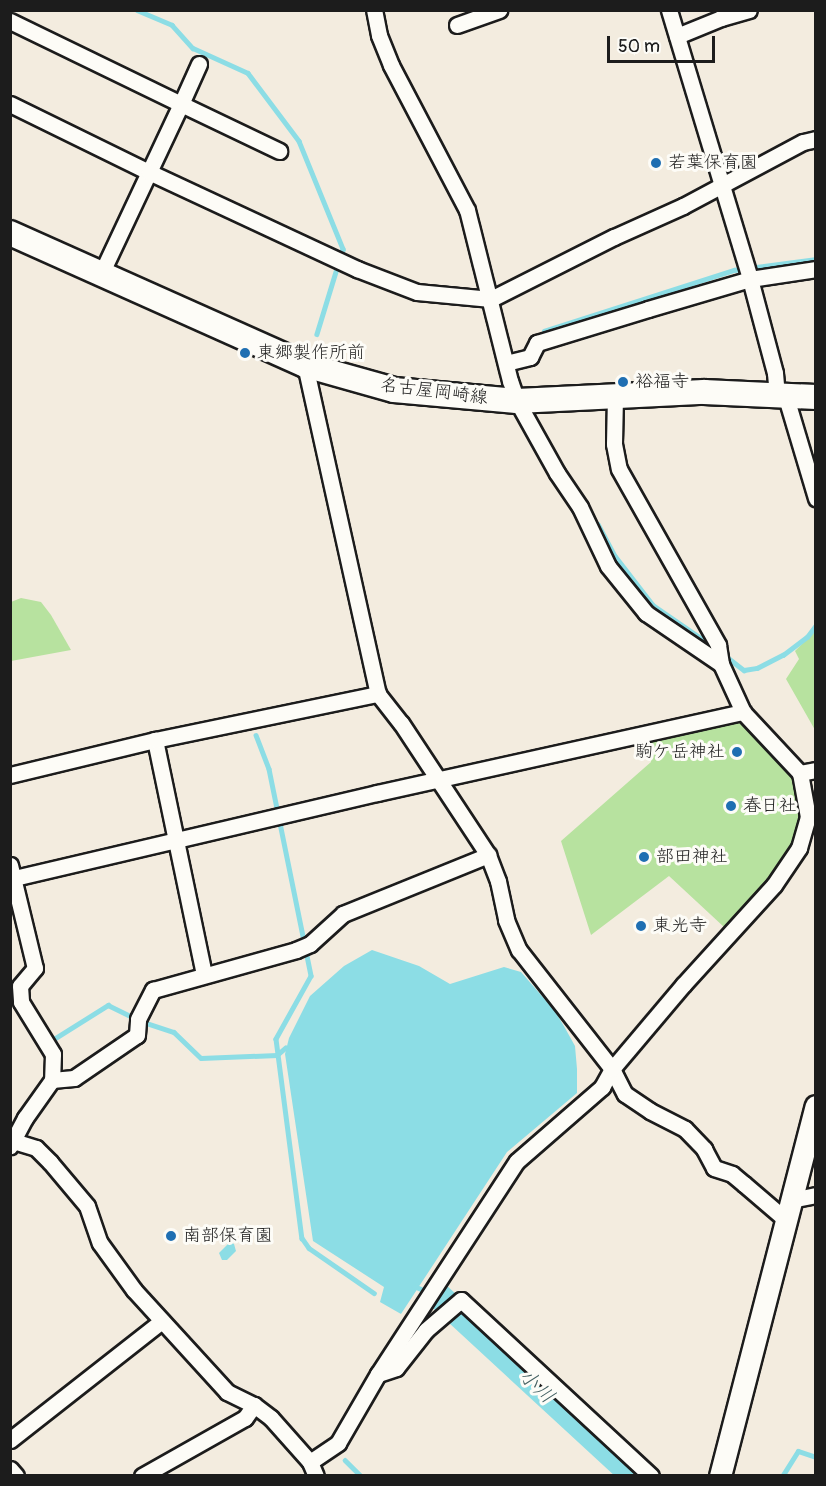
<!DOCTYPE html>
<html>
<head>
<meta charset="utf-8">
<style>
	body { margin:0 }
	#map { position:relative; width:826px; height:1486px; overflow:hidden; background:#f3ecdf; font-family:Pangolin,"Klee One",sans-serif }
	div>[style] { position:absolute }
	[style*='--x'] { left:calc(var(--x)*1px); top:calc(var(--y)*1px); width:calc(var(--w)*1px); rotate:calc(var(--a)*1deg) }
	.green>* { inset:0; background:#b7e29f }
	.water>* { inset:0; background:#8cdde5 }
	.stream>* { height:4.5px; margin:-2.25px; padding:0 2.25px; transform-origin:2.25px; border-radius:2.25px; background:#8cdde5 }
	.river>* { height:26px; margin:-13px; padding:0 13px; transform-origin:13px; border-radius:13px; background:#8cdde5 }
	.roads { filter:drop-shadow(2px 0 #1c1c1c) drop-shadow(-2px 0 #1c1c1c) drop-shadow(0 2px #1c1c1c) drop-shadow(0 -2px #1c1c1c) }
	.street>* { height:15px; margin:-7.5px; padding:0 7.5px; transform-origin:7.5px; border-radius:7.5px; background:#fdfcf7 }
	.secondary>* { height:21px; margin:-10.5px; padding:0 10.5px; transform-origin:10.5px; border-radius:10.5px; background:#fdfcf7 }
	.primary>* { height:24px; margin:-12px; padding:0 12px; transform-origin:12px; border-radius:12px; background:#fdfcf7 }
	.dots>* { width:16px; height:16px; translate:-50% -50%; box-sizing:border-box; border:3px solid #fdfcf7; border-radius:50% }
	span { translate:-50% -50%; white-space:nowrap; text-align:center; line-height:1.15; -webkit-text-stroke:6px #fdfcf7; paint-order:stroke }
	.poi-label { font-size:18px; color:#1c1c1c }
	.left { translate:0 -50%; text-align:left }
	.right { translate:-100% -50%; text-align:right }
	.street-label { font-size:18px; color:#1c1c1c }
	.water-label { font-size:20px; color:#436062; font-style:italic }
	.frame { position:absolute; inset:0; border:12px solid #1c1c1c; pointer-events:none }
	.scale { position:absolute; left:607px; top:36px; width:108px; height:27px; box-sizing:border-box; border:3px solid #1c1c1c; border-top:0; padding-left:8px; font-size:18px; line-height:21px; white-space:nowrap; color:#1c1c1c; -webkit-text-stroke:4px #fdfcf7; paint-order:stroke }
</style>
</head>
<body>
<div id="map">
	<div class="green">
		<div style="clip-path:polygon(21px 598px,41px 602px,51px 615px,71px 650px,11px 661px,11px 602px)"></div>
		<div style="clip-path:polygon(815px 631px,815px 730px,786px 679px,799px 659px,795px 651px)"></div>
		<div style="clip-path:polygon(741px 719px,791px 773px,799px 789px,802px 814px,791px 849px,762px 887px,724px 927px,669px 876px,591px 935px,561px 841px,651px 762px,648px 737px)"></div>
	</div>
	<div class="water">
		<div style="clip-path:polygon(372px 950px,419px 966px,450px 984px,504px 967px,521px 972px,555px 1011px,565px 1028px,575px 1046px,577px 1069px,577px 1093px,507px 1152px,401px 1314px,380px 1302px,384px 1287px,313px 1241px,285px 1054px,289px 1038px,310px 996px,344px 966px)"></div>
		<div style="clip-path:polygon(230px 1242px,234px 1244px,236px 1251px,227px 1260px,222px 1260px,219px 1253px)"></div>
	</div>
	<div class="stream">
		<div style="--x:137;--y:10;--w:38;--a:23"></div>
		<div style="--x:172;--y:25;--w:31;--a:48"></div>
		<div style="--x:193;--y:48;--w:60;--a:24.4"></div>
		<div style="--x:248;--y:73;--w:85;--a:53.1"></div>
		<div style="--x:299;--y:141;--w:117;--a:67.8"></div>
		<div style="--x:343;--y:249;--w:89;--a:107"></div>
		<div style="--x:544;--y:331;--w:200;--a:-17.8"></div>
		<div style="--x:734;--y:270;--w:83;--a:-7.6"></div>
		<div style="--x:598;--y:524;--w:36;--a:62"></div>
		<div style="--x:615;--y:556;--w:62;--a:52.2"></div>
		<div style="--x:653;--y:605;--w:70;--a:34.6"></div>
		<div style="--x:722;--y:653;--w:28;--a:38"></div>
		<div style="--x:744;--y:670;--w:13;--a:-9"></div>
		<div style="--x:757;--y:668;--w:29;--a:-27"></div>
		<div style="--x:783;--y:655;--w:30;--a:-37"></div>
		<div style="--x:807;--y:637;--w:15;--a:-53"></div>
		<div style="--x:256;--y:735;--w:36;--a:69"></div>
		<div style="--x:269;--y:769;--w:211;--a:78.5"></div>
		<div style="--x:311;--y:976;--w:72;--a:119.1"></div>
		<div style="--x:276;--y:1039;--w:201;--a:82.6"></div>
		<div style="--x:302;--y:1238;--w:12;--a:55"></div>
		<div style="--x:309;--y:1248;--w:79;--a:34.7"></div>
		<div style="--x:146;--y:1023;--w:29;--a:18"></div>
		<div style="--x:174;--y:1032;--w:37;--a:44"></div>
		<div style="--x:201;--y:1058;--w:76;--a:-2.3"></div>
		<div style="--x:277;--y:1055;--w:11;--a:-41"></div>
		<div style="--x:54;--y:1039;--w:64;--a:-32.2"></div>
		<div style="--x:108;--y:1005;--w:25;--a:26"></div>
		<div style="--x:414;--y:1286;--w:28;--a:23"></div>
		<div style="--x:345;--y:1460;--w:23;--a:45"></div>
		<div style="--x:783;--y:1475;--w:28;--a:-58"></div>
		<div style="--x:798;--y:1451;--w:19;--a:18"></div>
	</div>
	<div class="river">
		<div style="--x:440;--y:1297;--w:264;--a:42.7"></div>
	</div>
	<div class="roads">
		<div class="street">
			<div style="--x:669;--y:10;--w:281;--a:73.2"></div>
			<div style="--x:750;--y:279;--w:97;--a:75.1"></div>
			<div style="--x:775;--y:373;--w:21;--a:85"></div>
			<div style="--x:10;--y:21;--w:190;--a:25.9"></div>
			<div style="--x:181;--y:104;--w:188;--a:115.2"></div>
			<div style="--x:457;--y:25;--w:45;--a:-19.7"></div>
			<div style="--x:677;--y:36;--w:48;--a:-22.2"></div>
			<div style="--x:721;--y:18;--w:29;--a:-16"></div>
			<div style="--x:199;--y:64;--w:44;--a:114.2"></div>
			<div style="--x:181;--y:104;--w:109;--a:25.6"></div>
			<div style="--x:10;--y:104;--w:155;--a:26.1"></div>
			<div style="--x:149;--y:172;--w:230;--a:25"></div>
			<div style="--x:357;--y:269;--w:64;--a:21"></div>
			<div style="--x:417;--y:292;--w:74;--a:5.4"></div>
			<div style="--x:491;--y:299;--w:138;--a:-26.8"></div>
			<div style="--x:614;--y:237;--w:76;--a:-24.2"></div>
			<div style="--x:683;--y:206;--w:136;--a:-28.1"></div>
			<div style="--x:803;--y:142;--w:13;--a:-13"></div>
			<div style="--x:506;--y:363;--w:25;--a:-14"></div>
			<div style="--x:530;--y:357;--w:16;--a:-63"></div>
			<div style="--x:537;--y:343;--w:116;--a:-17"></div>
			<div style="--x:648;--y:309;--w:106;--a:-16.4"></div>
			<div style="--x:750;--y:279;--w:67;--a:-8.6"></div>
			<div style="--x:305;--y:365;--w:337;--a:77.5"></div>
			<div style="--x:378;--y:694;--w:37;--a:52"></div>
			<div style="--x:401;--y:723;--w:158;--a:56.6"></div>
			<div style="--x:488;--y:855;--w:28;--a:69"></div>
			<div style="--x:498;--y:881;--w:40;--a:78"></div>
			<div style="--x:506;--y:920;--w:33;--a:67"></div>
			<div style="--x:519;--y:950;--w:151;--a:52"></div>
			<div style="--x:612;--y:1069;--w:28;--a:63"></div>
			<div style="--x:625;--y:1094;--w:30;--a:34"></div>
			<div style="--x:650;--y:1111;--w:39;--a:27"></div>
			<div style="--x:685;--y:1129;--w:28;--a:46"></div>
			<div style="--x:704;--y:1149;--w:21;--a:62"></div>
			<div style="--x:714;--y:1168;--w:19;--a:18"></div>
			<div style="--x:732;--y:1174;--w:16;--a:40"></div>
			<div style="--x:744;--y:1184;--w:55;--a:40.6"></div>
			<div style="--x:785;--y:394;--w:109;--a:73.4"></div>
			<div style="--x:615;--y:396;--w:48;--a:91.2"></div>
			<div style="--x:614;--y:444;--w:25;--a:79"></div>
			<div style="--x:619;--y:469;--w:202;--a:60.6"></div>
			<div style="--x:718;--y:645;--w:19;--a:81"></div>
			<div style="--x:155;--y:740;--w:239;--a:78.2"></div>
			<div style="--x:800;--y:773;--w:16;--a:-11"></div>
			<div style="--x:10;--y:775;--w:149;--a:-13.6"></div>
			<div style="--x:155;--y:740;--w:228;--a:-11.7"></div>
			<div style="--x:10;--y:865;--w:106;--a:76.4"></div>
			<div style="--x:35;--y:968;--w:23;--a:130"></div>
			<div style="--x:20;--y:986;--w:16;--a:86"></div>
			<div style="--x:21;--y:1002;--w:61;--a:58.4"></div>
			<div style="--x:53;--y:1054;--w:26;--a:92"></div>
			<div style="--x:52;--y:1080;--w:47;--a:125.4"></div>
			<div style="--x:25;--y:1118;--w:32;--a:118"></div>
			<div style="--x:10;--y:879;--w:377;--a:-13.2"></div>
			<div style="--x:377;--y:793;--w:375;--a:-12.5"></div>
			<div style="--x:52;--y:1080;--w:22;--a:-5"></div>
			<div style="--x:74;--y:1078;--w:76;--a:-34.3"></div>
			<div style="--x:137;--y:1035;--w:16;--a:-86"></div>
			<div style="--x:138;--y:1019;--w:33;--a:-63"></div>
			<div style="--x:153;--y:990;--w:148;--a:-15.6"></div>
			<div style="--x:296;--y:950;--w:15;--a:-23"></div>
			<div style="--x:310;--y:944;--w:45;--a:-42.3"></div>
			<div style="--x:343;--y:914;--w:157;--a:-22.1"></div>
			<div style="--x:10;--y:1140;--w:27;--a:17"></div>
			<div style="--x:36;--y:1148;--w:20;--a:45"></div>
			<div style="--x:50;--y:1162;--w:57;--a:49.9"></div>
			<div style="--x:87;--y:1206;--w:39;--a:71"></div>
			<div style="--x:100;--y:1243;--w:58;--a:54.1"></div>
			<div style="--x:134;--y:1290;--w:138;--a:47.6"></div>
			<div style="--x:227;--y:1392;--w:30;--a:26"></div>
			<div style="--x:254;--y:1405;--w:21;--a:37"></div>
			<div style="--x:271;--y:1418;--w:59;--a:48.4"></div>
			<div style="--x:310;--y:1462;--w:15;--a:67"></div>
			<div style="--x:791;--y:1200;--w:25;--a:-11"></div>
			<div style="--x:378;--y:1374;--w:19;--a:-18"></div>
			<div style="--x:396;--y:1368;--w:48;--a:-51.7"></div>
			<div style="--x:426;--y:1330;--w:46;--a:-40.6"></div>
			<div style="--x:461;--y:1300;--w:259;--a:42.8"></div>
			<div style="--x:10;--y:1440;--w:193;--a:-38.1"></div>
			<div style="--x:310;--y:1462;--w:34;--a:-34"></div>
			<div style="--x:338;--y:1443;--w:80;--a:-59.9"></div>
			<div style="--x:378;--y:1374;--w:254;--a:-56.9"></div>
			<div style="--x:517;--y:1161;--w:113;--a:-41"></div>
			<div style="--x:602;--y:1087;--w:21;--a:-61"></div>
			<div style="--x:612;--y:1069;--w:110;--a:-49.8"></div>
			<div style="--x:683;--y:985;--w:135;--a:-47.7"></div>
			<div style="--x:774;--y:885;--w:45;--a:-56"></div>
			<div style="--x:799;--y:848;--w:32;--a:-74"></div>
			<div style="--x:808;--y:817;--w:45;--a:-100.3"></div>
			<div style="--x:800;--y:773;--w:83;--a:-133.1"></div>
			<div style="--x:743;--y:712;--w:53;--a:-114.6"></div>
			<div style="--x:721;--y:664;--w:91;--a:-145.8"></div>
			<div style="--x:646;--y:613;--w:60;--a:-129"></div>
			<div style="--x:608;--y:566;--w:65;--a:-115.4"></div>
			<div style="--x:580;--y:507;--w:41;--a:-124.1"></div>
			<div style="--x:557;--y:473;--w:82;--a:-119.1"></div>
			<div style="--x:517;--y:401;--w:21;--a:-109"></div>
			<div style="--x:510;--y:381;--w:176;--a:-104.1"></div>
			<div style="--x:467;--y:210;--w:164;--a:-117.7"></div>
			<div style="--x:391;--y:65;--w:32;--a:-112"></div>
			<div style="--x:379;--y:35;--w:25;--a:-101"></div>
			<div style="--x:10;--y:1469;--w:9;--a:49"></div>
			<div style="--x:142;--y:1476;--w:118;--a:-29.4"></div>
			<div style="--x:245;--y:1418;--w:16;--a:-55"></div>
		</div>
		<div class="secondary">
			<div style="--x:720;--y:1476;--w:382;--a:-75.5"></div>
		</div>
		<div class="primary">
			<div style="--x:10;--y:233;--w:323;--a:24.1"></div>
			<div style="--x:305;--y:365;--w:92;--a:15.7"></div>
			<div style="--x:394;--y:390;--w:123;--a:5.1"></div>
			<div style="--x:517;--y:401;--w:187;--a:-2.8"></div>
			<div style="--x:704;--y:392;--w:112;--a:2.6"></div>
		</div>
	</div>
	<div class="dots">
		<div style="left:656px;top:163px;background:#1f6fb2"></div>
		<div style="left:245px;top:353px;background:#1f6fb2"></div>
		<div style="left:623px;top:382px;background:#1f6fb2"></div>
		<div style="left:737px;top:752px;background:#1f6fb2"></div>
		<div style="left:731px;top:806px;background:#1f6fb2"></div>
		<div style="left:644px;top:857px;background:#1f6fb2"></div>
		<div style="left:641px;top:926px;background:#1f6fb2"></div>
		<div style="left:171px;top:1236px;background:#1f6fb2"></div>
	</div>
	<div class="poi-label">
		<span class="left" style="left:668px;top:163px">若葉保育園</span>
		<span class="left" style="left:257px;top:353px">東郷製作所前</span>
		<span class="left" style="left:635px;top:382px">裕福寺</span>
		<span class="right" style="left:725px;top:752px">駒ケ岳神社</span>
		<span class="left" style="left:743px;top:806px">春日社</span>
		<span class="left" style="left:656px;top:857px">部田神社</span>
		<span class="left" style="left:653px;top:926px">東光寺</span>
		<span class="left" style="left:183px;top:1236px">南部保育園</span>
	</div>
	<div class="street-label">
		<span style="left:434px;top:392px;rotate:7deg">名古屋岡崎線</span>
	</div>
	<div class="water-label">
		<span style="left:537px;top:1386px;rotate:43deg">小川</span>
	</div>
	<div class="frame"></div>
	<div class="scale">50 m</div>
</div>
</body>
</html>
